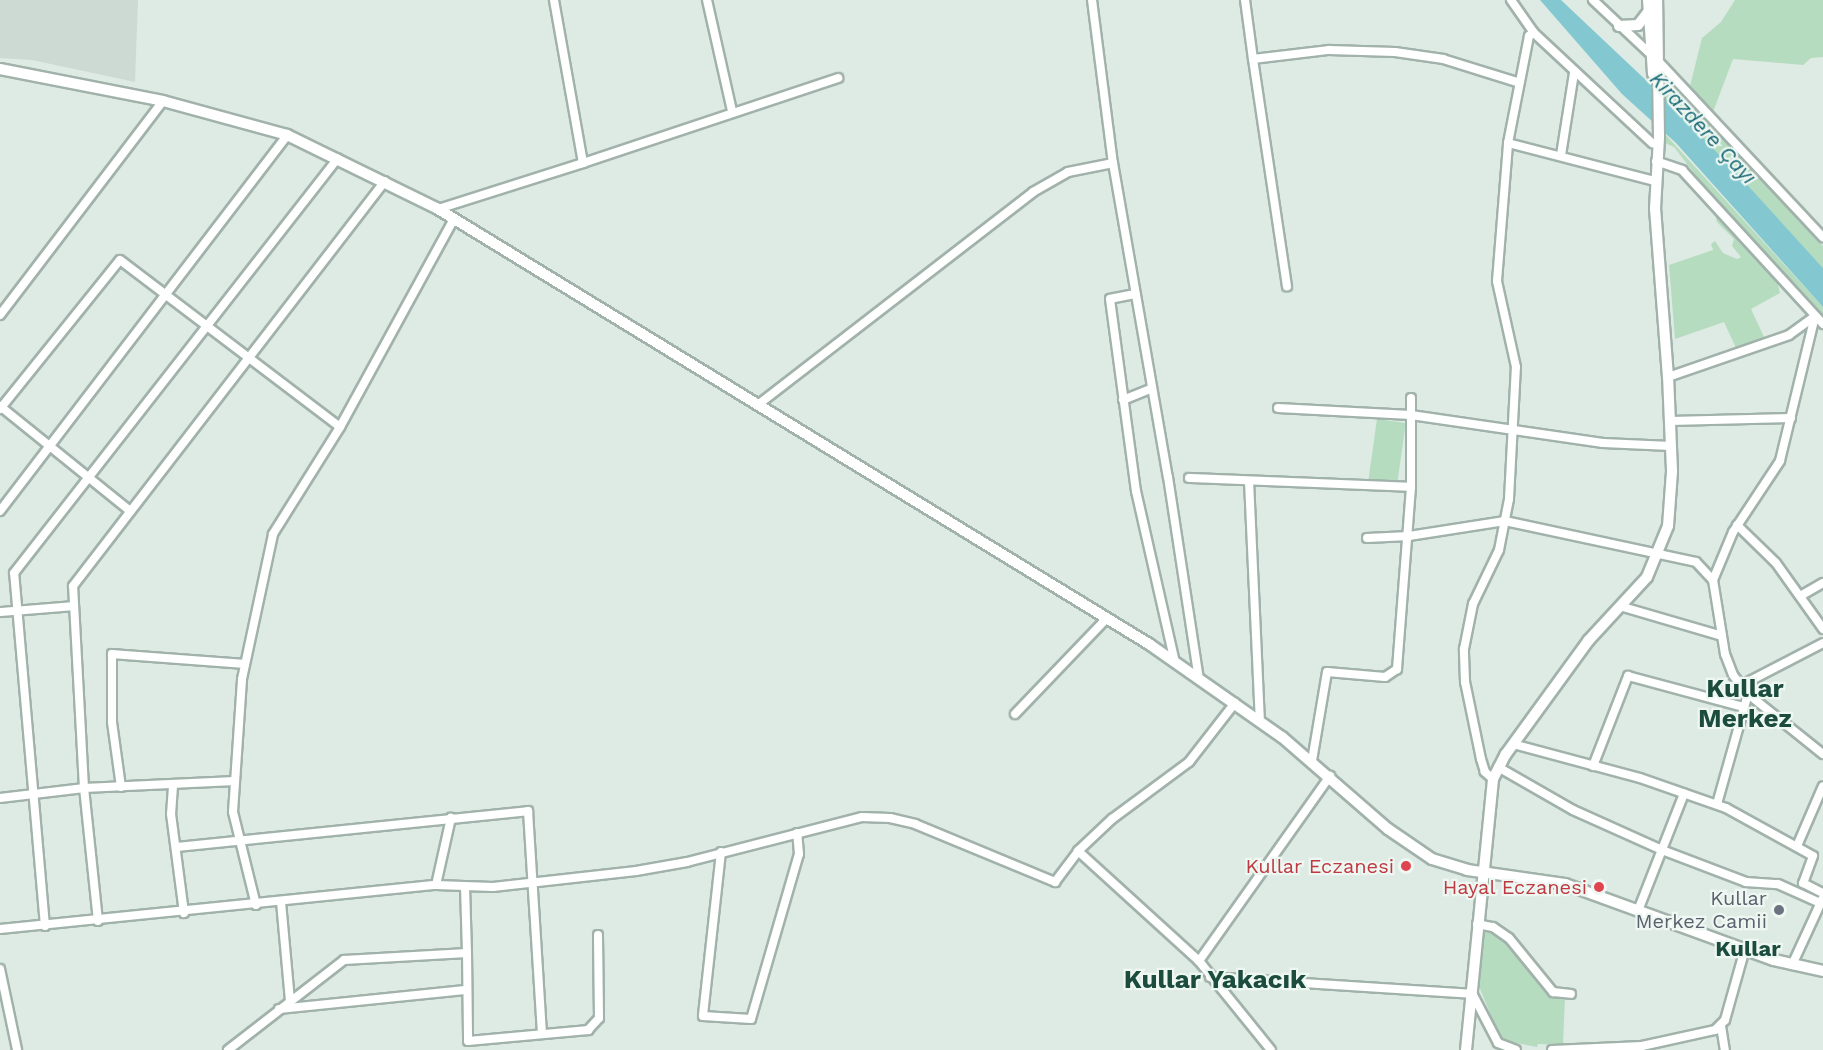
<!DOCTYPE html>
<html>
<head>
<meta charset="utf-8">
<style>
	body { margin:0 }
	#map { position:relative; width:1823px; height:1050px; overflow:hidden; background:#deeae4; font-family:"Work Sans",sans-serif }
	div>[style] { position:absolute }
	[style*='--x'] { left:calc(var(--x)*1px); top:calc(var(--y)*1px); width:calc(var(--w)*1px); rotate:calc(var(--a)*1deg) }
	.built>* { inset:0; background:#ccdad3 }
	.green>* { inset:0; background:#b6dcbf; transform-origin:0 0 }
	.water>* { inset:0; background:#83c8d1 }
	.roads { filter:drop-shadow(2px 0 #a1b2ab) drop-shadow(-2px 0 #a1b2ab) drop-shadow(0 2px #a1b2ab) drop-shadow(0 -2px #a1b2ab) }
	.street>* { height:8px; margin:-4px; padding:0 4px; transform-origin:4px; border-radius:4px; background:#fff }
	.secondary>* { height:10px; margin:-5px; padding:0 5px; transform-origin:5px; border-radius:5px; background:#fff }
	.dots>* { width:16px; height:16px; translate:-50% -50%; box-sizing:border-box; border:3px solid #eef7f2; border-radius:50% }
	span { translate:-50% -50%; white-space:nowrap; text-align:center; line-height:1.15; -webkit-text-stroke:4.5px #eef7f2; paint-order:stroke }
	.health-label { font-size:20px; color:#be3a42 }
	.right { translate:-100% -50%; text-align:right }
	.worship-label { font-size:20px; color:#5b616d }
	.water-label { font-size:21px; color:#186976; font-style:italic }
	.quarter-label { font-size:22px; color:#1b4c3e; font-weight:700 }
	.district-label { font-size:26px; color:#1b4c3e; font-weight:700 }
</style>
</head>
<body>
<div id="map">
	<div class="built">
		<div style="clip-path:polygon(0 0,138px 0,135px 82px,32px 60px,0 58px)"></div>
	</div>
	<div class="green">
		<div style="clip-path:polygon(1735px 0,1823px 0,1823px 57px,1811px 58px,1803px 65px,1733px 59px,1713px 112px,1690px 86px,1702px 38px,1721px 22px)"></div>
		<div style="clip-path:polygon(1666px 79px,1823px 246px,1823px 268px,1665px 98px)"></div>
		<div style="clip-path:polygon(1665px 134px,1823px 307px,1823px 318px,1732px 222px,1674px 147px,1665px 143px)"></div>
		<div style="clip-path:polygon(1715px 214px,1776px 277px,1780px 293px,1751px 309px,1765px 339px,1737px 350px,1724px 322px,1675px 339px,1669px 265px,1713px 250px,1711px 244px,1715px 241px,1723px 253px,1737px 259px,1741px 257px,1732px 246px,1734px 239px,1717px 222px)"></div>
		<div style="left:1377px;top:419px;width:29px;height:64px;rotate:8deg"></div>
		<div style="clip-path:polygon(1490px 928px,1504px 937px,1550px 993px,1565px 997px,1563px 1045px,1538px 1044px,1537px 1047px,1501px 1040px,1476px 979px,1482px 935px)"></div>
	</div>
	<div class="water">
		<div style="clip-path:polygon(1540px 0,1561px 0,1668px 101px,1740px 177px,1823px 268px,1823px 307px,1676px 143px,1622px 94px)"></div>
	</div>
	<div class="roads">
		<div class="street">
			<div style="--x:707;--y:0;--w:114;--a:77.3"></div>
			<div style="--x:1092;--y:0;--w:164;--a:82.7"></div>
			<div style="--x:1113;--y:163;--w:319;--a:80.1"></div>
			<div style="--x:1168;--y:477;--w:204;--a:81.3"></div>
			<div style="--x:1245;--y:0;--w:60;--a:82.3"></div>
			<div style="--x:1253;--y:59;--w:77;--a:-6.8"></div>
			<div style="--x:1329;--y:50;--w:66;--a:1.7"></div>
			<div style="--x:1395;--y:52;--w:49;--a:8.3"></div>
			<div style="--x:1443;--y:59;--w:77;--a:17.3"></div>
			<div style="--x:1511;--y:0;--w:39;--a:55"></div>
			<div style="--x:1593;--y:0;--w:91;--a:43.2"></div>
			<div style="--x:1659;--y:62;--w:240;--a:46.9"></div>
			<div style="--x:1253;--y:59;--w:230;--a:81.5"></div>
			<div style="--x:1508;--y:143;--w:152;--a:14.5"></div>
			<div style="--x:1561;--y:155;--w:83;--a:-81"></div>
			<div style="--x:1656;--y:161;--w:28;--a:19"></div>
			<div style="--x:1682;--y:170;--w:209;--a:47.5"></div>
			<div style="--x:583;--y:163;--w:269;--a:-18.4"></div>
			<div style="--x:438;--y:209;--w:152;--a:-17.6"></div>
			<div style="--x:583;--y:163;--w:166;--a:-100.1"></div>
			<div style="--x:1135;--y:294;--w:25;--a:169"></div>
			<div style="--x:1110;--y:299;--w:194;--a:82.3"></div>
			<div style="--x:1136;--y:491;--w:175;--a:77.2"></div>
			<div style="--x:0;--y:315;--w:269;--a:-52.7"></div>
			<div style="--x:1668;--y:377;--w:128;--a:-19.1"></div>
			<div style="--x:1789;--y:335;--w:32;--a:-36"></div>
			<div style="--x:1815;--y:316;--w:149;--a:103.6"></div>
			<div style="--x:1780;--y:461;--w:85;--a:123.5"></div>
			<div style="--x:1733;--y:532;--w:52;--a:112.6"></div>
			<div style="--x:1123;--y:400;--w:31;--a:-22"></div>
			<div style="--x:759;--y:404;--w:346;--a:-37.7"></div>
			<div style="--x:1033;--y:192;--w:40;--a:-29.7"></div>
			<div style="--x:1068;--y:172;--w:46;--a:-11.3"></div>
			<div style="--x:0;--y:406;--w:167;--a:38.9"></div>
			<div style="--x:1278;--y:408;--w:133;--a:3"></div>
			<div style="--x:1411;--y:415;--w:17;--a:-90"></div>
			<div style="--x:0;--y:409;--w:191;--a:-51.2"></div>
			<div style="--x:120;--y:260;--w:276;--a:37.2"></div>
			<div style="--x:1670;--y:421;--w:121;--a:-1.4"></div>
			<div style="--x:1189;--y:478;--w:222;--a:2.3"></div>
			<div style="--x:1411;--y:487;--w:183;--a:94.4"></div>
			<div style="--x:1397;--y:669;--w:14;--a:146"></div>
			<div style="--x:1385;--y:677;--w:58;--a:-175.1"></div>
			<div style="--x:1327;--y:672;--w:90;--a:99.6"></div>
			<div style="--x:1249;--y:481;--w:239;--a:87.4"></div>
			<div style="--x:1411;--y:487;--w:72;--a:-90"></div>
			<div style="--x:1411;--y:415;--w:194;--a:8.3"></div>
			<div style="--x:1603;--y:443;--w:68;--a:2.5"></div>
			<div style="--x:0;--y:511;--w:473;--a:-52.6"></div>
			<div style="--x:1737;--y:525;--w:54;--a:44.3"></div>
			<div style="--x:1776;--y:563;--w:81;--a:54.5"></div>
			<div style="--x:1367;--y:538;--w:42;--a:-2.7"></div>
			<div style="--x:1409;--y:536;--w:97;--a:-8.9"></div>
			<div style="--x:1505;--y:521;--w:195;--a:12.1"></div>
			<div style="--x:1696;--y:562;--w:25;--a:47"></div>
			<div style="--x:1713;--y:580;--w:75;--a:80.8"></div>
			<div style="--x:1725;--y:654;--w:22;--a:69"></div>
			<div style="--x:1733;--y:675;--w:24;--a:52"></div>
			<div style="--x:1748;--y:694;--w:96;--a:38.7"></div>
			<div style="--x:1802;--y:595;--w:24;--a:-30"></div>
			<div style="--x:1623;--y:607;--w:103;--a:16.3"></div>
			<div style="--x:0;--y:612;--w:74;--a:-4.6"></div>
			<div style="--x:1740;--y:686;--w:93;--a:-27.4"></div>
			<div style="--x:1015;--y:714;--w:130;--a:-46.2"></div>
			<div style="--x:1513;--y:744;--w:131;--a:15"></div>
			<div style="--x:1640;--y:778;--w:91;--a:19.2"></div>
			<div style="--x:1726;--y:808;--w:99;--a:28.9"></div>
			<div style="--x:1813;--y:856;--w:29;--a:110"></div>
			<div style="--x:1803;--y:883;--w:22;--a:27"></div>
			<div style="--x:1593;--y:766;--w:97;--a:-68.7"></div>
			<div style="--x:1628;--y:676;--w:120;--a:15"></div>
			<div style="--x:1498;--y:767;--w:86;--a:29.8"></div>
			<div style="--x:1573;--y:810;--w:98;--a:24.2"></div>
			<div style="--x:1662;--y:850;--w:90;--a:20.9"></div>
			<div style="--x:1746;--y:882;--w:32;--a:4"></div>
			<div style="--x:1778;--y:884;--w:46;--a:24.3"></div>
			<div style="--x:1493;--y:779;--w:11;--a:-139"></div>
			<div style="--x:1485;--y:772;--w:14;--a:-107"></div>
			<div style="--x:1481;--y:759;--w:79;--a:-101.7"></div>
			<div style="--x:1465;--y:682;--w:33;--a:-92"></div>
			<div style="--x:1464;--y:649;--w:46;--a:-78.7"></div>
			<div style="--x:1473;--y:604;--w:60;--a:-64.3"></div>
			<div style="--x:1499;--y:550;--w:52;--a:-78.9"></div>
			<div style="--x:1509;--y:499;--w:132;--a:-87"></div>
			<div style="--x:1516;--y:367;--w:88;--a:-102.5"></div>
			<div style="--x:1497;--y:281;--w:138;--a:-85.4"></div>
			<div style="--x:1508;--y:143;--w:109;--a:-78.9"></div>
			<div style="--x:1529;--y:36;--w:6;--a:-45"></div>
			<div style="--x:1533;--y:32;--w:163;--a:43"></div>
			<div style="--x:173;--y:786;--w:28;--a:94"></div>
			<div style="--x:171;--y:814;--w:100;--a:82.5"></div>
			<div style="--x:121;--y:787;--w:66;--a:-97.9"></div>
			<div style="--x:112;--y:722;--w:68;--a:-90"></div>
			<div style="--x:112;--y:654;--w:133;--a:4.3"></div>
			<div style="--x:0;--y:798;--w:85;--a:-6.8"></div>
			<div style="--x:84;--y:788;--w:151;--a:-2.7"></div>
			<div style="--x:1717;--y:804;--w:114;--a:-74.3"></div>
			<div style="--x:1797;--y:846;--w:65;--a:-66.6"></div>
			<div style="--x:176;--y:847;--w:354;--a:-5.8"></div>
			<div style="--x:528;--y:811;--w:223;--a:86.4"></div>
			<div style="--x:1078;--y:851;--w:164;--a:42.3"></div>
			<div style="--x:1199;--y:961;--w:114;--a:51"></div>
			<div style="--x:721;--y:852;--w:165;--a:96.3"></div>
			<div style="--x:703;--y:1016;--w:48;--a:3.6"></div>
			<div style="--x:751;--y:1019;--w:172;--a:-73.8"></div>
			<div style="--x:799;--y:854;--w:21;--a:-95"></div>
			<div style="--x:436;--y:885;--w:69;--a:-77.4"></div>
			<div style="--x:281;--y:902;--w:99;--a:84.8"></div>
			<div style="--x:256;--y:905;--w:96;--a:-103.9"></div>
			<div style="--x:233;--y:812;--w:133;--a:-86.1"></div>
			<div style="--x:242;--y:679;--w:148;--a:-77.9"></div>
			<div style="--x:273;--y:534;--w:126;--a:-57.9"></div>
			<div style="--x:340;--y:427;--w:237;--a:-61.3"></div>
			<div style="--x:1639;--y:908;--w:123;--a:-68.5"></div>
			<div style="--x:98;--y:921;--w:134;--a:-96"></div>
			<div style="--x:84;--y:788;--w:202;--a:-93.1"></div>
			<div style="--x:73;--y:586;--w:511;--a:-52.39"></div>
			<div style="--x:1477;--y:924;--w:16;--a:11"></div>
			<div style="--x:1493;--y:927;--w:19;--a:35"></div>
			<div style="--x:1509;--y:938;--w:70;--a:50.8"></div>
			<div style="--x:1553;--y:992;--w:18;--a:6"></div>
			<div style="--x:45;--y:926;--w:354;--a:-95"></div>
			<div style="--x:14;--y:573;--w:526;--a:-52.02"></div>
			<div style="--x:0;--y:929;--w:438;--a:-5.8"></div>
			<div style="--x:436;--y:885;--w:57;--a:2"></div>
			<div style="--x:493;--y:887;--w:144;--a:-6.4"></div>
			<div style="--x:636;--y:871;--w:52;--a:-10"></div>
			<div style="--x:687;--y:862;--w:181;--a:-14.4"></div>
			<div style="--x:862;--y:817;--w:28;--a:2"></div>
			<div style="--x:890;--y:818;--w:26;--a:13"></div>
			<div style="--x:915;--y:824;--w:152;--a:22.5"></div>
			<div style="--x:1055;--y:882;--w:39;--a:-53"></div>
			<div style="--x:1078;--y:851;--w:47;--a:-43.3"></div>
			<div style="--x:1112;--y:819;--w:96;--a:-36.5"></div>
			<div style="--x:1189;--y:762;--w:75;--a:-52.1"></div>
			<div style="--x:467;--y:953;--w:88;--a:89.3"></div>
			<div style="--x:468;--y:1041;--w:121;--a:-5.2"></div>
			<div style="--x:588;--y:1030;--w:16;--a:-47"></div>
			<div style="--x:599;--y:1018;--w:83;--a:-90.7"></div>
			<div style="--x:1199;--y:961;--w:227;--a:-54.7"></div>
			<div style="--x:1792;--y:965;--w:74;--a:-65.2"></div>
			<div style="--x:0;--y:969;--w:83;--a:78.1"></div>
			<div style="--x:1210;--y:977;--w:261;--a:3.7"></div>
			<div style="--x:1472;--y:993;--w:56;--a:62.5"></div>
			<div style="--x:1498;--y:1043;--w:19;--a:21"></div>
			<div style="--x:279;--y:1009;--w:187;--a:-5.8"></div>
			<div style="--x:1721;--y:1026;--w:24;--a:81"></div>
			<div style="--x:228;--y:1050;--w:147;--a:-37.8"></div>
			<div style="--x:344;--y:960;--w:123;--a:-3.3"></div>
			<div style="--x:467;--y:953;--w:66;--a:-91.7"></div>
			<div style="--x:1552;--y:1050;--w:90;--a:-2.5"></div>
			<div style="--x:1642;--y:1046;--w:75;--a:-12.4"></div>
			<div style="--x:1715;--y:1030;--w:14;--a:-45"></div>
			<div style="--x:1725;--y:1020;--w:74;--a:-74.3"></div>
		</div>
		<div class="secondary">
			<div style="--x:1648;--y:0;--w:74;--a:86.1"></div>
			<div style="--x:1619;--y:26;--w:19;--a:-3"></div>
			<div style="--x:1638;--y:25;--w:16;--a:-52"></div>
			<div style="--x:0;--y:69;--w:166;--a:11.1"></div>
			<div style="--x:163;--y:101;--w:129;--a:15.3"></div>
			<div style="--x:287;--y:135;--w:168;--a:26.1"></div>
			<div style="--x:438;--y:209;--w:834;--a:31.46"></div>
			<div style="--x:1149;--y:644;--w:162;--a:35"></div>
			<div style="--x:1282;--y:737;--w:140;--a:41"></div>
			<div style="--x:1388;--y:829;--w:53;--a:34.3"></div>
			<div style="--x:1432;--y:859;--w:37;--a:17"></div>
			<div style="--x:1467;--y:870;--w:99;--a:8.1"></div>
			<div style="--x:1565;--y:884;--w:222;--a:20"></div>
			<div style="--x:1774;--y:960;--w:50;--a:12.7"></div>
			<div style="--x:1466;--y:1050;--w:272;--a:-84.3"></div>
			<div style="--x:1493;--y:779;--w:28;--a:-63"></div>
			<div style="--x:1506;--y:754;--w:140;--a:-54"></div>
			<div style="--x:1588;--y:641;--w:87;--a:-47.3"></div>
			<div style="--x:1647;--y:577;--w:55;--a:-67.6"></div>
			<div style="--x:1668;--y:526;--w:55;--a:-85.8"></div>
			<div style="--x:1672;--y:471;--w:94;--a:-92.4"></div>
			<div style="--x:1668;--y:377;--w:169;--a:-94.4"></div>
			<div style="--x:1655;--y:209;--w:72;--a:-86.8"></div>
			<div style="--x:1659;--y:137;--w:137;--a:-90.8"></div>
		</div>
	</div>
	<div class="dots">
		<div style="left:1406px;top:866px;background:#e0444e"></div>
		<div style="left:1599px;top:887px;background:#e0444e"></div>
		<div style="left:1779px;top:910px;background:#6b7280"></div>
	</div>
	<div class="health-label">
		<span class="right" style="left:1394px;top:866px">Kullar Eczanesi</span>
		<span class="right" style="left:1587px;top:887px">Hayal Eczanesi</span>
	</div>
	<div class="worship-label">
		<span class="right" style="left:1767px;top:910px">Kullar<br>Merkez Camii</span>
	</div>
	<div class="water-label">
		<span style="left:1703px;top:128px;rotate:47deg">Kirazdere Çayı</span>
	</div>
	<div class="quarter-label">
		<span style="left:1748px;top:949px">Kullar</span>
	</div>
	<div class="district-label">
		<span style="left:1745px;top:704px">Kullar<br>Merkez</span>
		<span style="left:1215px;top:980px">Kullar Yakacık</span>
	</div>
</div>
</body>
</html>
